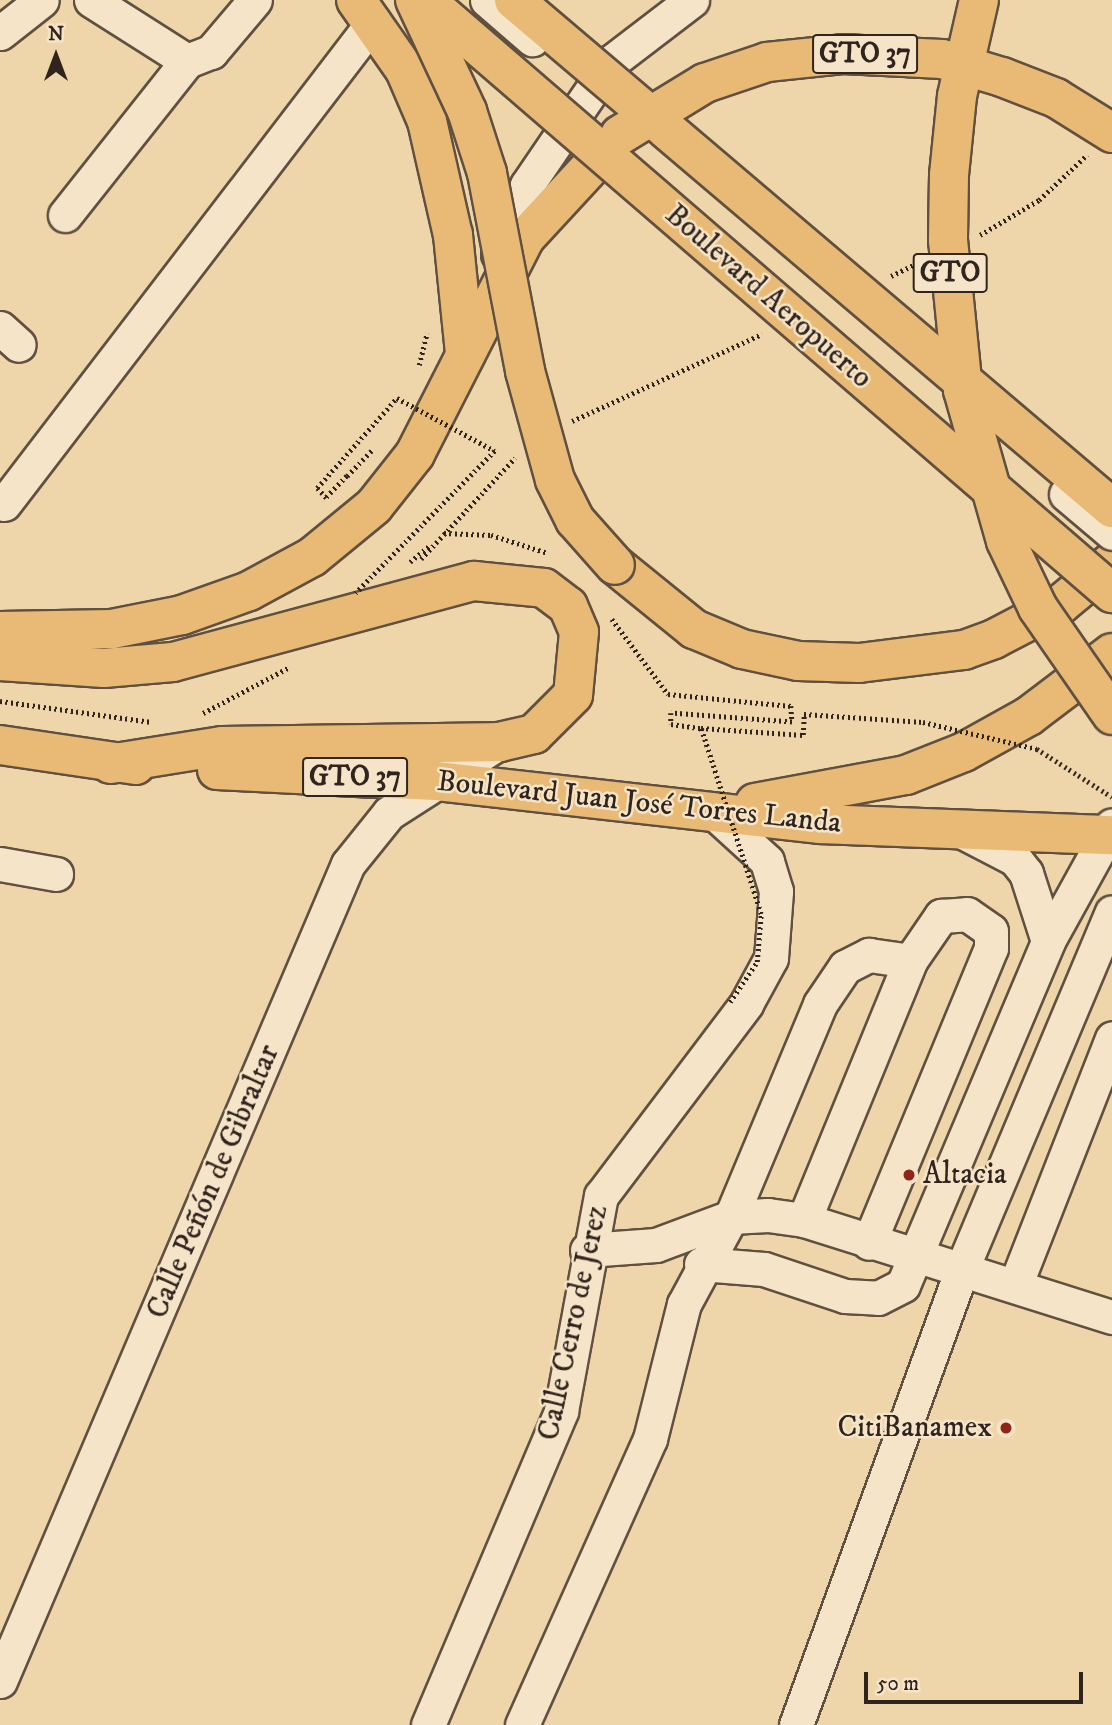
<!DOCTYPE html>
<html>
<head>
<meta charset="utf-8">
<style>
	body { margin:0 }
	#map { position:relative; width:1112px; height:1725px; overflow:hidden; background:#efd5aa; font-family:"IM FELL DW Pica",serif }
	div>[style] { position:absolute }
	[style*='--x'] { left:calc(var(--x)*1px); top:calc(var(--y)*1px); width:calc(var(--w)*1px); rotate:calc(var(--a)*1deg) }
	.path>* { height:4.5px; margin-top:-2.25px; transform-origin:0; background:repeating-linear-gradient(90deg,#30241e 0 2px,transparent 0 5.5px) }
	.roads { filter:drop-shadow(2px 0 #605041) drop-shadow(-2px 0 #605041) drop-shadow(0 2px #605041) drop-shadow(0 -2px #605041) }
	.minor>* { height:33px; margin:-16.5px; padding:0 16.5px; transform-origin:16.5px; border-radius:16.5px; background:#f5e4c8 }
	.major>* { height:38px; margin:-19px; padding:0 19px; transform-origin:19px; border-radius:19px; background:#e8ba75 }
	.path-bridge>* { height:4.5px; margin-top:-2.25px; transform-origin:0; background:repeating-linear-gradient(90deg,#30241e 0 2px,transparent 0 5.5px) }
	.bridges { filter:drop-shadow(2px 0 #605041) drop-shadow(-2px 0 #605041) drop-shadow(0 2px #605041) drop-shadow(0 -2px #605041) }
	.minor-bridge>* { height:33px; margin:-16.5px; padding:0 16.5px; transform-origin:16.5px; border-radius:16.5px; background:#f5e4c8 }
	.major-bridge>* { height:38px; margin:-19px; padding:0 19px; transform-origin:19px; border-radius:19px; background:#e8ba75 }
	.dots>* { width:19px; height:19px; translate:-50% -50%; box-sizing:border-box; border:4px solid #f5e4c8; border-radius:50% }
	span { translate:-50% -50%; white-space:nowrap; text-align:center; line-height:1.15; -webkit-text-stroke:5px #f5e4c8; paint-order:stroke }
	.shield-label span { padding:2px 5px; background:#f5e4c8; border:2px solid; border-radius:5px; -webkit-text-stroke-width:0 }
	.shield-label { font-size:28px; color:#30241e; font-weight:700 }
	.street-label { font-size:30px; color:#30241e }
	.poi-label { font-size:30px; color:#30241e }
	.left { translate:0 -50%; text-align:left }
	.right { translate:-100% -50%; text-align:right }
	.north { position:absolute; left:21px; top:21px; width:70px; height:70px; -webkit-text-stroke:5px #f5e4c8; paint-order:stroke; rotate:0deg; font-size:19px; font-weight:700; line-height:28px; text-align:center; color:#30241e }
	.north::after { content:''; display:block; margin:auto; width:24px; height:32px; background:#30241e; clip-path:polygon(50% 0,100% 100%,50% 72%,0 100%) }
	.scale { position:absolute; left:864px; top:1672px; width:219px; height:32px; box-sizing:border-box; border:4px solid #30241e; border-top:0; padding-left:9px; font-size:21px; line-height:24px; white-space:nowrap; color:#30241e; -webkit-text-stroke:5px #f5e4c8; paint-order:stroke }
</style>
</head>
<body>
<div id="map">
	<div class="path">
		<div style="--x:980;--y:235;--w:69;--a:-30.7"></div>
		<div style="--x:1039;--y:200;--w:66;--a:-43.2"></div>
		<div style="--x:891;--y:276;--w:30;--a:-26"></div>
		<div style="--x:419;--y:365;--w:33;--a:-76"></div>
		<div style="--x:572;--y:421;--w:209;--a:-24.6"></div>
		<div style="--x:347;--y:476;--w:37;--a:-46"></div>
		<div style="--x:444;--y:533;--w:47;--a:2.4"></div>
		<div style="--x:491;--y:535;--w:60;--a:17.5"></div>
		<div style="--x:421;--y:559;--w:138;--a:-47.1"></div>
		<div style="--x:410;--y:562;--w:26;--a:-40"></div>
		<div style="--x:612;--y:619;--w:94;--a:53.3"></div>
		<div style="--x:668;--y:694;--w:124;--a:5.6"></div>
		<div style="--x:791;--y:706;--w:16;--a:86"></div>
		<div style="--x:792;--y:722;--w:121;--a:-175.7"></div>
		<div style="--x:671;--y:713;--w:11;--a:90"></div>
		<div style="--x:671;--y:724;--w:30;--a:8"></div>
		<div style="--x:0;--y:701;--w:153;--a:7.9"></div>
		<div style="--x:203;--y:713;--w:96;--a:-27.9"></div>
	</div>
	<div class="roads">
		<div class="minor">
			<div style="--x:91;--y:0;--w:114;--a:32.4"></div>
			<div style="--x:187;--y:61;--w:26;--a:-21"></div>
			<div style="--x:211;--y:52;--w:68;--a:-49.8"></div>
			<div style="--x:0;--y:33;--w:53;--a:-38.2"></div>
			<div style="--x:65;--y:215;--w:196;--a:-51.6"></div>
			<div style="--x:498;--y:254;--w:75;--a:-67.2"></div>
			<div style="--x:527;--y:185;--w:149;--a:-55.7"></div>
			<div style="--x:611;--y:62;--w:102;--a:-37.4"></div>
			<div style="--x:0;--y:328;--w:25;--a:42"></div>
			<div style="--x:4;--y:504;--w:608;--a:-52.55"></div>
			<div style="--x:965;--y:833;--w:56;--a:27.5"></div>
			<div style="--x:1015;--y:859;--w:18;--a:52"></div>
			<div style="--x:1026;--y:873;--w:71;--a:72.1"></div>
			<div style="--x:0;--y:864;--w:57;--a:10.1"></div>
			<div style="--x:804;--y:1220;--w:280;--a:-67.7"></div>
			<div style="--x:910;--y:961;--w:55;--a:-55.4"></div>
			<div style="--x:941;--y:916;--w:26;--a:-4"></div>
			<div style="--x:967;--y:914;--w:29;--a:35"></div>
			<div style="--x:991;--y:931;--w:17;--a:90"></div>
			<div style="--x:991;--y:948;--w:319;--a:112.5"></div>
			<div style="--x:587;--y:1250;--w:69;--a:-4.1"></div>
			<div style="--x:656;--y:1245;--w:80;--a:-20.5"></div>
			<div style="--x:731;--y:1217;--w:37;--a:-3"></div>
			<div style="--x:768;--y:1215;--w:36;--a:8"></div>
			<div style="--x:804;--y:1220;--w:323;--a:17.5"></div>
			<div style="--x:701;--y:1264;--w:63;--a:4.5"></div>
			<div style="--x:764;--y:1269;--w:85;--a:18.4"></div>
			<div style="--x:845;--y:1296;--w:33;--a:3"></div>
			<div style="--x:878;--y:1298;--w:28;--a:-27"></div>
			<div style="--x:903;--y:1285;--w:373;--a:-67.1"></div>
			<div style="--x:1048;--y:941;--w:132;--a:-61.1"></div>
			<div style="--x:1015;--y:1286;--w:266;--a:-68.6"></div>
			<div style="--x:0;--y:1681;--w:888;--a:-66.93"></div>
			<div style="--x:348;--y:864;--w:65;--a:-51.2"></div>
			<div style="--x:389;--y:813;--w:132;--a:-32.6"></div>
			<div style="--x:428;--y:1725;--w:341;--a:-67"></div>
			<div style="--x:561;--y:1411;--w:219;--a:-79.5"></div>
			<div style="--x:601;--y:1196;--w:241;--a:-52.9"></div>
			<div style="--x:746;--y:1004;--w:52;--a:-61.5"></div>
			<div style="--x:771;--y:958;--w:67;--a:-85.7"></div>
			<div style="--x:776;--y:891;--w:31;--a:-107"></div>
			<div style="--x:767;--y:861;--w:76;--a:-137.7"></div>
			<div style="--x:522;--y:1725;--w:313;--a:-65.9"></div>
			<div style="--x:650;--y:1439;--w:139;--a:-75.9"></div>
			<div style="--x:684;--y:1304;--w:99;--a:-61.6"></div>
			<div style="--x:731;--y:1217;--w:231;--a:-67.3"></div>
			<div style="--x:820;--y:1004;--w:45;--a:-56"></div>
			<div style="--x:845;--y:967;--w:27;--a:-27"></div>
			<div style="--x:869;--y:955;--w:41;--a:8.3"></div>
			<div style="--x:796;--y:1725;--w:483;--a:-70"></div>
			<div style="--x:961;--y:1271;--w:389;--a:-67.2"></div>
		</div>
		<div class="major">
			<div style="--x:356;--y:0;--w:85;--a:55"></div>
			<div style="--x:405;--y:70;--w:56;--a:66.7"></div>
			<div style="--x:427;--y:121;--w:117;--a:77.2"></div>
			<div style="--x:453;--y:235;--w:120;--a:84.2"></div>
			<div style="--x:615;--y:565;--w:102;--a:39"></div>
			<div style="--x:694;--y:629;--w:52;--a:22.6"></div>
			<div style="--x:742;--y:649;--w:57;--a:12.1"></div>
			<div style="--x:798;--y:661;--w:61;--a:1.9"></div>
			<div style="--x:859;--y:663;--w:106;--a:-7.1"></div>
			<div style="--x:964;--y:650;--w:32;--a:-20"></div>
			<div style="--x:994;--y:639;--w:76;--a:-27.6"></div>
			<div style="--x:1061;--y:604;--w:66;--a:-39.5"></div>
			<div style="--x:0;--y:631;--w:112;--a:-1"></div>
			<div style="--x:112;--y:629;--w:71;--a:-11.3"></div>
			<div style="--x:182;--y:615;--w:71;--a:-19.7"></div>
			<div style="--x:249;--y:591;--w:72;--a:-28.4"></div>
			<div style="--x:312;--y:557;--w:80;--a:-39.4"></div>
			<div style="--x:374;--y:506;--w:66;--a:-51.7"></div>
			<div style="--x:415;--y:454;--w:242;--a:-63"></div>
			<div style="--x:525;--y:238;--w:140;--a:-47.3"></div>
			<div style="--x:0;--y:661;--w:104;--a:3.9"></div>
			<div style="--x:104;--y:668;--w:69;--a:-5"></div>
			<div style="--x:173;--y:662;--w:312;--a:-15.1"></div>
			<div style="--x:474;--y:581;--w:70;--a:5.7"></div>
			<div style="--x:544;--y:588;--w:30;--a:37"></div>
			<div style="--x:568;--y:606;--w:28;--a:67"></div>
			<div style="--x:579;--y:632;--w:63;--a:95.4"></div>
			<div style="--x:573;--y:695;--w:55;--a:135"></div>
			<div style="--x:534;--y:734;--w:35;--a:167"></div>
			<div style="--x:500;--y:742;--w:278;--a:179.2"></div>
			<div style="--x:222;--y:746;--w:113;--a:170.9"></div>
			<div style="--x:0;--y:745;--w:137;--a:8.4"></div>
			<div style="--x:217;--y:770;--w:219;--a:2.9"></div>
			<div style="--x:436;--y:781;--w:386;--a:6.4"></div>
			<div style="--x:820;--y:824;--w:292;--a:2.2"></div>
			<div style="--x:755;--y:803;--w:154;--a:-10.5"></div>
			<div style="--x:906;--y:775;--w:62;--a:-21.6"></div>
			<div style="--x:964;--y:752;--w:74;--a:-29"></div>
			<div style="--x:1029;--y:716;--w:104;--a:-37.2"></div>
		</div>
	</div>
	<div class="path-bridge">
		<div style="--x:347;--y:476;--w:30;--a:134"></div>
		<div style="--x:326;--y:498;--w:13;--a:-132"></div>
		<div style="--x:317;--y:488;--w:120;--a:-48.4"></div>
		<div style="--x:397;--y:398;--w:111;--a:28.4"></div>
		<div style="--x:495;--y:451;--w:199;--a:134.4"></div>
		<div style="--x:730;--y:1002;--w:48;--a:-56"></div>
		<div style="--x:757;--y:962;--w:48;--a:-85.2"></div>
		<div style="--x:761;--y:914;--w:195;--a:-107.9"></div>
		<div style="--x:701;--y:728;--w:102;--a:3.9"></div>
		<div style="--x:803;--y:735;--w:21;--a:-87"></div>
		<div style="--x:804;--y:714;--w:119;--a:3.8"></div>
		<div style="--x:923;--y:722;--w:117;--a:13.3"></div>
		<div style="--x:1037;--y:749;--w:89;--a:32.6"></div>
	</div>
	<div class="bridges">
		<div class="minor-bridge">
			<div style="--x:487;--y:0;--w:60;--a:40.9"></div>
			<div style="--x:1066;--y:494;--w:60;--a:40.3"></div>
		</div>
		<div class="major-bridge">
			<div style="--x:415;--y:0;--w:123;--a:64.9"></div>
			<div style="--x:467;--y:111;--w:65;--a:72.1"></div>
			<div style="--x:487;--y:173;--w:202;--a:79.1"></div>
			<div style="--x:525;--y:371;--w:113;--a:74.6"></div>
			<div style="--x:555;--y:480;--w:45;--a:63.4"></div>
			<div style="--x:575;--y:520;--w:60;--a:48.4"></div>
			<div style="--x:425;--y:0;--w:908;--a:40.8"></div>
			<div style="--x:514;--y:0;--w:785;--a:40.35"></div>
			<div style="--x:979;--y:0;--w:98;--a:102.9"></div>
			<div style="--x:957;--y:96;--w:79;--a:95.8"></div>
			<div style="--x:949;--y:175;--w:65;--a:90.9"></div>
			<div style="--x:948;--y:240;--w:151;--a:84.3"></div>
			<div style="--x:963;--y:390;--w:157;--a:74.1"></div>
			<div style="--x:1006;--y:541;--w:74;--a:64.5"></div>
			<div style="--x:1038;--y:608;--w:130;--a:55.3"></div>
			<div style="--x:620;--y:135;--w:100;--a:-31.5"></div>
			<div style="--x:705;--y:83;--w:65;--a:-18.7"></div>
			<div style="--x:767;--y:62;--w:76;--a:-6"></div>
			<div style="--x:843;--y:54;--w:99;--a:2.9"></div>
			<div style="--x:942;--y:59;--w:63;--a:16.7"></div>
			<div style="--x:1002;--y:77;--w:58;--a:21.3"></div>
			<div style="--x:1056;--y:98;--w:66;--a:32"></div>
		</div>
	</div>
	<div class="dots">
		<div style="left:909px;top:1175px;background:#8f2418"></div>
		<div style="left:1006px;top:1428px;background:#8f2418"></div>
	</div>
	<div class="shield-label">
		<span style="left:865px;top:54px">GTO 37</span>
		<span style="left:950px;top:273px">GTO</span>
		<span style="left:355px;top:777px">GTO 37</span>
	</div>
	<div class="street-label">
		<span style="left:768px;top:297px;rotate:41deg">Boulevard Aeropuerto</span>
		<span style="left:639px;top:803px;rotate:6deg">Boulevard Juan José Torres Landa</span>
		<span style="left:214px;top:1182px;rotate:-67deg">Calle Peñón de Gibraltar</span>
		<span style="left:574px;top:1323px;rotate:-78deg">Calle Cerro de Jerez</span>
	</div>
	<div class="poi-label">
		<span class="left" style="left:923px;top:1175px">Altacia</span>
		<span class="right" style="left:992px;top:1428px">CitiBanamex</span>
	</div>
	<div class="north">N</div>
	<div class="scale">50 m</div>
</div>
</body>
</html>
